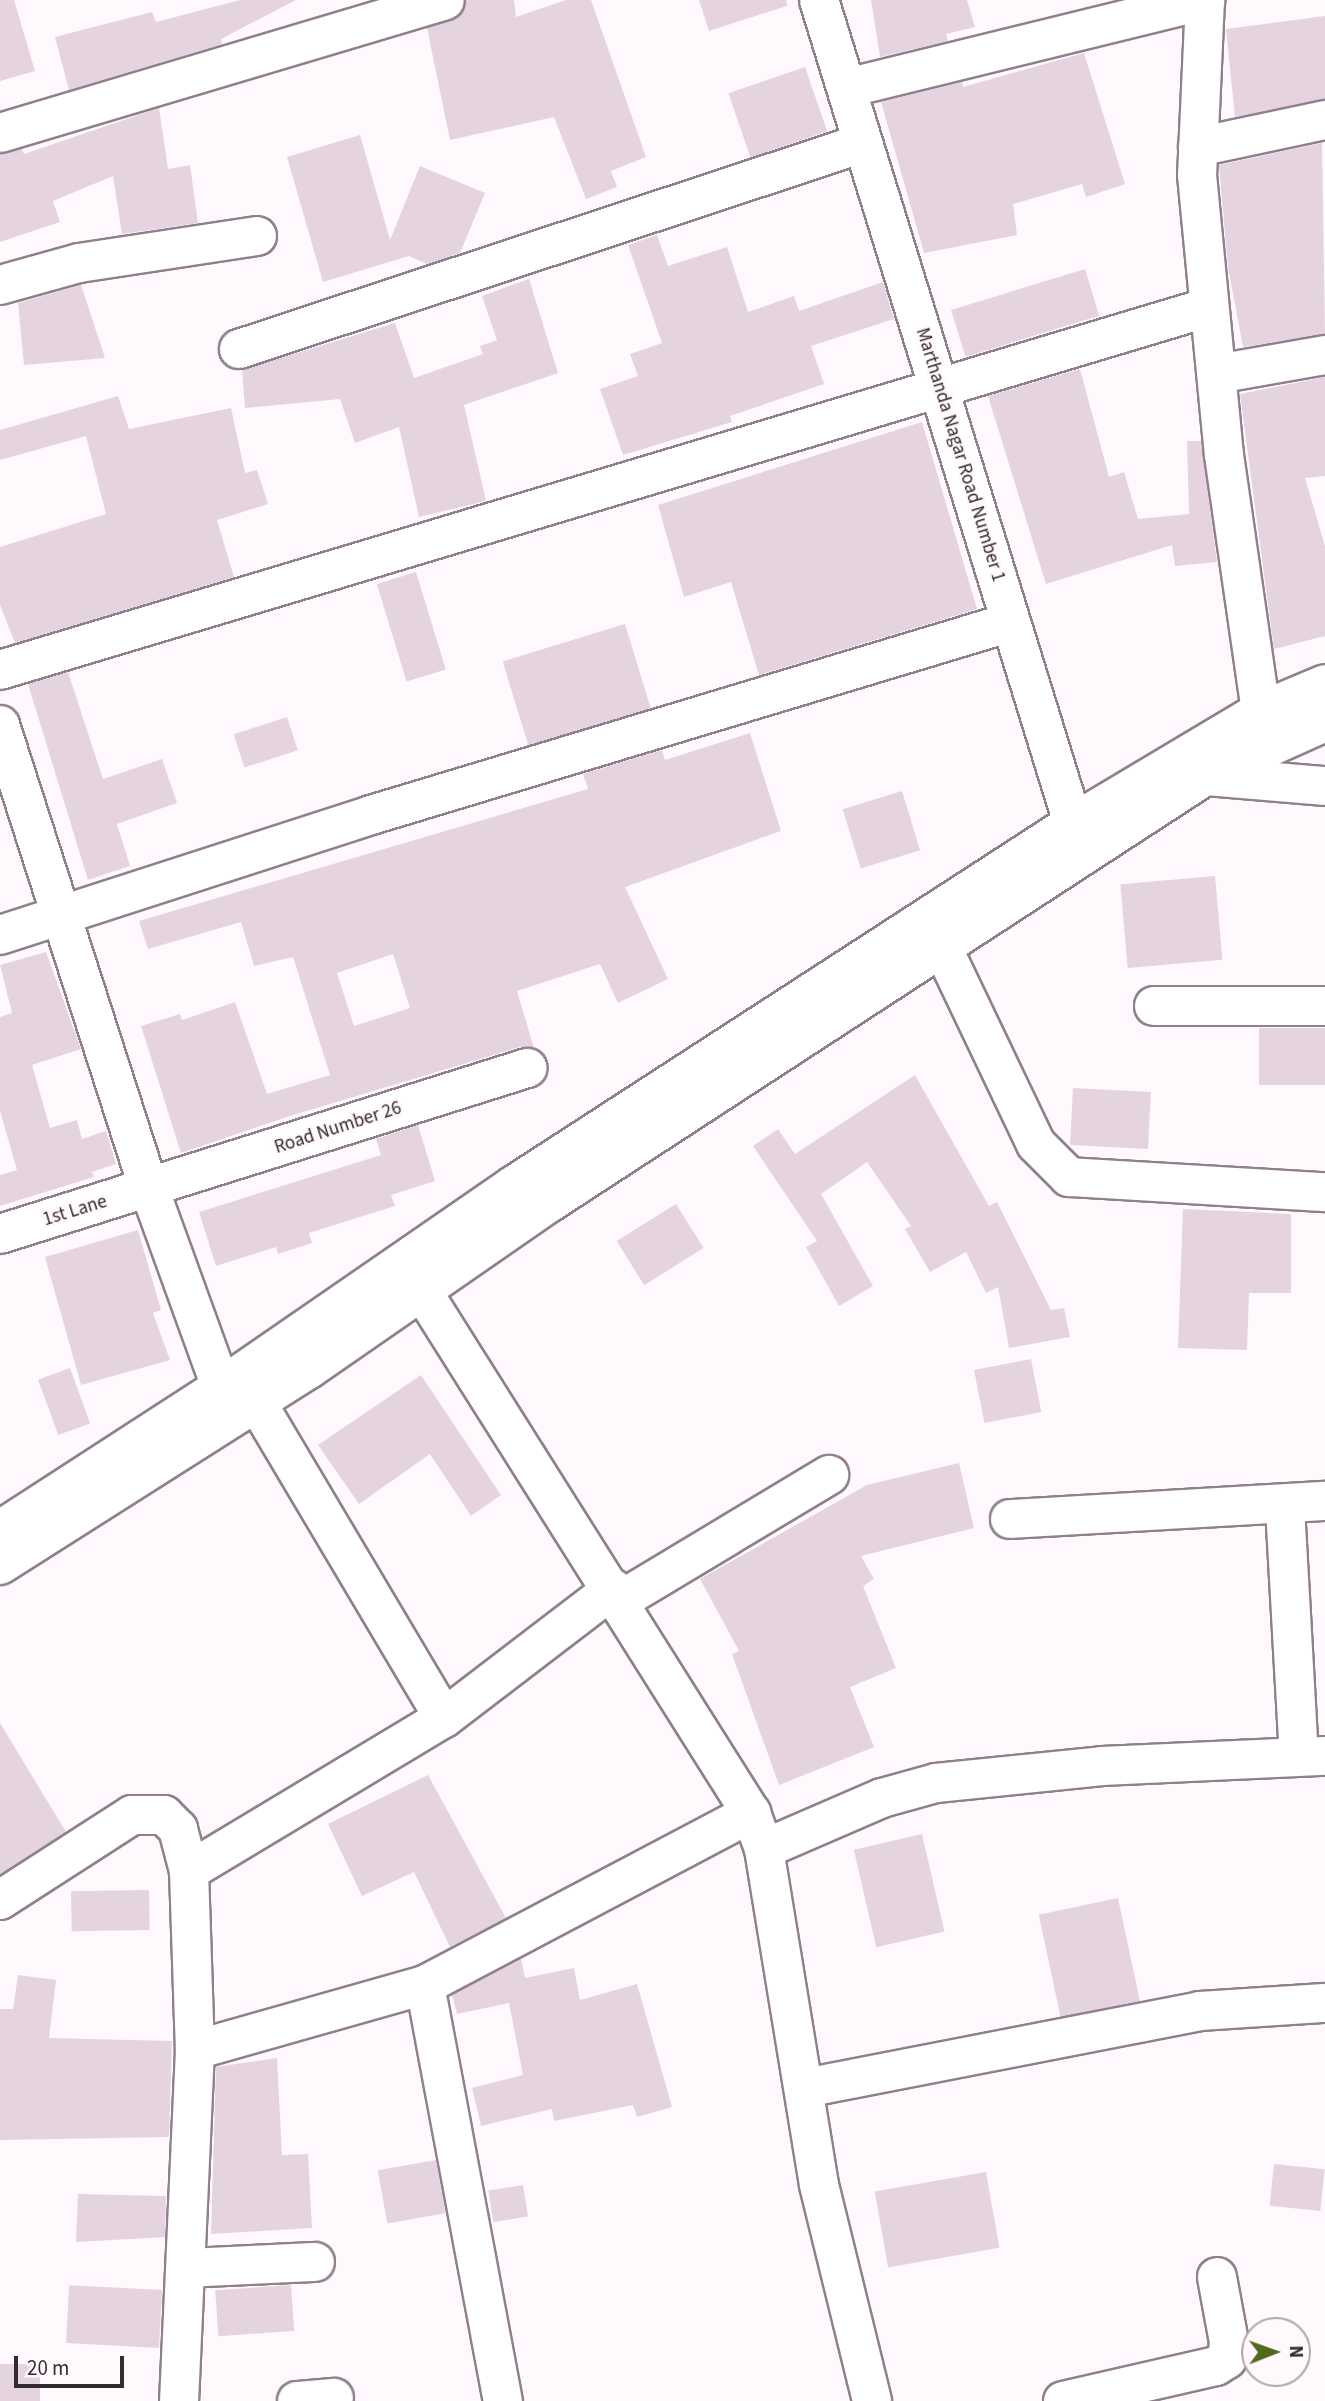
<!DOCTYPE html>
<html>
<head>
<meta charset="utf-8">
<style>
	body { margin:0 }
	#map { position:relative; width:1325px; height:2401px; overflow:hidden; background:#fff8fd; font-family:"Source Sans 3",sans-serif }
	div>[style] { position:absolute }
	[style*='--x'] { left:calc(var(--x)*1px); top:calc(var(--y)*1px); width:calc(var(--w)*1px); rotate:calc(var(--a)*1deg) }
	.building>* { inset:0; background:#e5d4e0; transform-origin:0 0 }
	.roads { filter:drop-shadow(2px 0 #8f808b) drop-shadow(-2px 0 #8f808b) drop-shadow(0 2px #8f808b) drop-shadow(0 -2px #8f808b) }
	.minor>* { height:38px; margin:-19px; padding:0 19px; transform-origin:19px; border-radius:19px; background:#fff }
	.major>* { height:38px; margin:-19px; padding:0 19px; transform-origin:19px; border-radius:19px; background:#fff }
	span { translate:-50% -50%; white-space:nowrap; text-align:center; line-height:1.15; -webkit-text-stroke:6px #fff8fd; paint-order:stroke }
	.street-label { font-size:19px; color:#322c31 }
	.north { position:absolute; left:1241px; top:2317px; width:70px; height:70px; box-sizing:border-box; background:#fff8fd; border:2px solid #ada6ab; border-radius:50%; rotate:89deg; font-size:19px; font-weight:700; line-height:28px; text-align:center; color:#322c31 }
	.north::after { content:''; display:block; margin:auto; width:24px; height:32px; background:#50691a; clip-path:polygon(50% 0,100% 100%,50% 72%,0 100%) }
	.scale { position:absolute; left:14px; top:2356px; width:110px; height:32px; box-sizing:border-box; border:4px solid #322c31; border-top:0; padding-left:9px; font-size:21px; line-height:24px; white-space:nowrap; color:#322c31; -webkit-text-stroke:5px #fff8fd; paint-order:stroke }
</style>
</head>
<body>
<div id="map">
	<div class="building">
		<div style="clip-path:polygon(0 0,14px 0,35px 71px,0 81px)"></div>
		<div style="clip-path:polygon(240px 0,296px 0,221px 39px,222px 44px,69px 90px,55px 37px,152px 12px,156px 22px)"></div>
		<div style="clip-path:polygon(466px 0,514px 0,516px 17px,566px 0,591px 0,646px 157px,611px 171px,617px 187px,586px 199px,554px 117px,450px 140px,427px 28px,460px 15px)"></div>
		<div style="clip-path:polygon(699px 0,786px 0,787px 6px,709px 31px)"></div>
		<div style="clip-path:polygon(871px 0,967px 0,975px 27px,946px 34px,948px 41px,880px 57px)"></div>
		<div style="clip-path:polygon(1325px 16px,1325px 99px,1235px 117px,1226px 29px)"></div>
		<div style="clip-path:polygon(1084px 53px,1125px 184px,1086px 197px,1082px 184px,1013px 204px,1017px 235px,924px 253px,881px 102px,962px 82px,963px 87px)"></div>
		<div style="left:805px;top:67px;width:68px;height:81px;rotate:71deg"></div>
		<div style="clip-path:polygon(159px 108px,168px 169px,190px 165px,198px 223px,122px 234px,113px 176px,53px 201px,60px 222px,0 242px,0 154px,22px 149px,24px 154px)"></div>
		<div style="clip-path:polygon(360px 135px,390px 240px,420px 166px,485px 193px,460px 253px,427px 264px,409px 256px,323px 282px,287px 157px)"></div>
		<div style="clip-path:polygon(1322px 143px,1325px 334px,1243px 347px,1228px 267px,1219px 165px)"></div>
		<div style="clip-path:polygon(657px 235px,668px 266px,727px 247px,748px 312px,794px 296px,799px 311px,883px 282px,894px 319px,811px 346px,824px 384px,730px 416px,732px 422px,623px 455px,600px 389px,638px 376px,630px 354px,662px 343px,628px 245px)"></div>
		<div style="left:1085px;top:269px;width:49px;height:140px;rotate:73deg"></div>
		<div style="clip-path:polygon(529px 279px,558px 373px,464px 405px,486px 501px,419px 517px,399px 427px,355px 443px,340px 399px,245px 408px,242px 370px,395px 323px,414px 378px,483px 354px,480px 346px,497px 340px,482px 296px)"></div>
		<div style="clip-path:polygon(81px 285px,105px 358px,24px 365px,18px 303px)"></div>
		<div style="clip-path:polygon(1080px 369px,1109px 477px,1124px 472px,1138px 519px,1189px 514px,1187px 441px,1201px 441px,1217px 562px,1175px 566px,1172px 545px,1046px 584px,988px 396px)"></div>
		<div style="clip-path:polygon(1325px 377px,1325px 476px,1305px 478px,1325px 546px,1325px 636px,1274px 649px,1240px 394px)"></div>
		<div style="clip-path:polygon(118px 396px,129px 429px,231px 408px,245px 473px,257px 470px,268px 504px,217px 520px,234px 577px,15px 643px,0 605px,0 547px,106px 514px,86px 436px,0 460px,0 430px)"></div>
		<div style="clip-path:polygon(922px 422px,977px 609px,759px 675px,731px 582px,684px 597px,658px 505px)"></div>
		<div style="left:416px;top:572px;width:102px;height:41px;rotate:73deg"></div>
		<div style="left:625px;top:624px;width:88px;height:128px;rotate:73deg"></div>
		<div style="clip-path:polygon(68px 672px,103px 779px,162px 759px,177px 803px,117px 824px,130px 866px,88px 880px,28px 684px)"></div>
		<div style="left:287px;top:717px;width:35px;height:56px;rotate:72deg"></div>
		<div style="clip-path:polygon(evenodd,750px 733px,781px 831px,625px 887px,668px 979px,618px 1003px,600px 964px,517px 991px,534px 1048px,520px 1047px,290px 1116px,181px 1153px,141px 1026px,180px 1014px,182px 1020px,235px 1002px,267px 1094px,330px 1075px,293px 957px,254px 966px,241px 922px,148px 949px,139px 921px,588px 789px,583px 774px,662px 750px,665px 760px,750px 733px,393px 954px,410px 1008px,354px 1026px,337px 973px,393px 954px)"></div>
		<div style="left:902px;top:791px;width:62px;height:62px;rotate:73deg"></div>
		<div style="left:1215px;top:876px;width:84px;height:95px;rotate:85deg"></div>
		<div style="clip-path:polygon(46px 952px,81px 1049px,32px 1065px,50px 1128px,77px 1120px,82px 1139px,106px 1131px,116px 1164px,92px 1172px,94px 1177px,0 1206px,0 1175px,17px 1170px,0 1111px,0 1017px,12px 1013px,0 965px)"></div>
		<div style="left:1259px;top:1028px;width:66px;height:57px"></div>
		<div style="clip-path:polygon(915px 1075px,989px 1206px,997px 1202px,1051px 1310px,1064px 1308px,1070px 1337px,1009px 1348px,998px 1287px,986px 1293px,966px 1252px,930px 1272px,905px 1229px,911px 1226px,867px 1162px,821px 1194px,873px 1286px,839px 1306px,806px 1247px,817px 1241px,753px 1146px,778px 1129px,795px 1154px)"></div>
		<div style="left:1073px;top:1088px;width:78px;height:57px;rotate:3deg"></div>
		<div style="clip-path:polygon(418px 1125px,435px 1181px,391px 1195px,395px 1206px,309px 1233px,312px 1243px,278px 1254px,276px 1247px,216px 1266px,199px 1212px,381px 1155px,376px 1139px)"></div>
		<div style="left:676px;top:1204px;width:52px;height:70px;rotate:58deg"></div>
		<div style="clip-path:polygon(1183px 1209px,1291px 1214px,1291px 1293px,1249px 1293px,1247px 1350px,1178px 1348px)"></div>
		<div style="clip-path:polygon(138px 1230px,161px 1310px,153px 1313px,170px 1360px,81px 1385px,45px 1257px)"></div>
		<div style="left:1031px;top:1359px;width:54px;height:58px;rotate:79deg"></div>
		<div style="left:70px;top:1368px;width:59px;height:34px;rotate:70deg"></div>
		<div style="clip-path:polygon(421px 1375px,501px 1495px,471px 1516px,430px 1454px,359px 1504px,318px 1445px)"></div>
		<div style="clip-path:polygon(959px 1463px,974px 1528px,861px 1556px,874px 1579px,863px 1586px,896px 1668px,850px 1687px,874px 1747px,779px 1785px,732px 1654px,739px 1651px,700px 1579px,867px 1485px)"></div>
		<div style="clip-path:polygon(0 1723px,66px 1832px,0 1874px)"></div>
		<div style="clip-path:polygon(428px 1775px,506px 1918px,450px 1947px,414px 1872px,362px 1896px,328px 1824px)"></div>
		<div style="left:922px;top:1834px;width:100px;height:70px;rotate:77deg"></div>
		<div style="left:149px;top:1890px;width:40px;height:78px;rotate:89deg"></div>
		<div style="left:1118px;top:1898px;width:105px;height:81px;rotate:78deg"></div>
		<div style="clip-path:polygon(521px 1959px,525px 1978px,574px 1968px,580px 2000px,637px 1984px,672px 2107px,637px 2117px,633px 2105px,554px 2121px,552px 2109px,481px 2126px,472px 2088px,523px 2075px,509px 2003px,457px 2014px,452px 1995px)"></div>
		<div style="clip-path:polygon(18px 1975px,56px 1980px,49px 2038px,172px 2041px,169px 2137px,0 2140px,0 2009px,13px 2009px)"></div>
		<div style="clip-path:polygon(277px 2058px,282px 2155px,308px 2154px,312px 2228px,211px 2234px,216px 2067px)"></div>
		<div style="left:436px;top:2160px;width:54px;height:59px;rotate:80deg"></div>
		<div style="left:1274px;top:2164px;width:51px;height:42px;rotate:6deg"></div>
		<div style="left:986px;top:2172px;width:77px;height:113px;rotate:80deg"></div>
		<div style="left:523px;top:2185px;width:32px;height:35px;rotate:81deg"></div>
		<div style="clip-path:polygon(78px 2194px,166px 2196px,165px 2237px,76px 2242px)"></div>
		<div style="left:291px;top:2285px;width:46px;height:76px;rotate:86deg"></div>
		<div style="left:162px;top:2290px;width:58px;height:93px;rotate:93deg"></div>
		<div style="left:0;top:2364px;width:40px;height:37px"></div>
	</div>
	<div class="roads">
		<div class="minor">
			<div style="--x:819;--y:0;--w:861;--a:72.85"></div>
			<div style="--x:1205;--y:0;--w:175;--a:92.6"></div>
			<div style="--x:1197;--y:175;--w:281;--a:84.5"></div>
			<div style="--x:1224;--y:455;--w:259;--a:81.8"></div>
			<div style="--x:847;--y:88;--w:369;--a:-13.8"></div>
			<div style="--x:0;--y:133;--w:464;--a:-16.6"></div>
			<div style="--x:1198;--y:147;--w:130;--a:-12"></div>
			<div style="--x:0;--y:285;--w:82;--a:-15.6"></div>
			<div style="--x:79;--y:263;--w:180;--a:-8.6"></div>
			<div style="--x:239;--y:349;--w:657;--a:-18.27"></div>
			<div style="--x:1217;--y:374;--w:110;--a:-10"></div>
			<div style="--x:0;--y:670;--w:1262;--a:-16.71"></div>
			<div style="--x:0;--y:725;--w:486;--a:72.2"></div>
			<div style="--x:149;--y:1188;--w:212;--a:70.1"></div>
			<div style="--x:1205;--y:776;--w:120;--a:4.8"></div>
			<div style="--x:0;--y:935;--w:390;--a:-17.9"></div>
			<div style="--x:371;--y:815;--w:668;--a:-16.78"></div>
			<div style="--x:943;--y:949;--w:216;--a:64.5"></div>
			<div style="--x:1036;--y:1144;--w:47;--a:45"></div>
			<div style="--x:1069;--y:1177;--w:256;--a:3.4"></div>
			<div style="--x:1154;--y:1006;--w:171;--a:0"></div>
			<div style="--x:0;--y:1234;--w:553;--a:-17.48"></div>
			<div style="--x:422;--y:1291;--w:617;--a:57.78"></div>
			<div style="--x:751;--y:1813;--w:38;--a:70"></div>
			<div style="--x:764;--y:1849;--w:340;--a:80.7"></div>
			<div style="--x:819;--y:2185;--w:222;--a:76.2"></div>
			<div style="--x:257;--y:1403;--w:366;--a:59.3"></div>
			<div style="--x:1285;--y:1507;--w:248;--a:86.8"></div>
			<div style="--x:1010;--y:1519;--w:316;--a:-3.3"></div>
			<div style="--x:621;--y:1600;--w:243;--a:-31"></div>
			<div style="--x:764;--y:1849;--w:129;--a:-23.4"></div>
			<div style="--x:882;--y:1798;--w:56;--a:-15.5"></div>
			<div style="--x:936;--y:1783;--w:167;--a:-5.8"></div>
			<div style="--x:1102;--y:1766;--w:223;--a:-2.6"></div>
			<div style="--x:189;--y:1871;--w:297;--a:-31"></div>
			<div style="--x:444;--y:1718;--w:213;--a:-37.4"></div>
			<div style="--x:0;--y:1900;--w:157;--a:-32.8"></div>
			<div style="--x:132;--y:1815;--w:32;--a:0"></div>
			<div style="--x:164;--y:1815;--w:20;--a:45"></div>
			<div style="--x:178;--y:1829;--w:43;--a:75.3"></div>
			<div style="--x:189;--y:1871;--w:179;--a:88.1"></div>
			<div style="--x:195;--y:2050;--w:351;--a:92.6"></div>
			<div style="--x:425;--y:1985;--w:423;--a:79.4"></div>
			<div style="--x:195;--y:2050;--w:239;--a:-15.8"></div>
			<div style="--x:425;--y:1985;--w:369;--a:-27.8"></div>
			<div style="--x:805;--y:2088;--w:402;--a:-11"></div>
			<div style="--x:1200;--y:2011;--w:125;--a:-3.7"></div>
			<div style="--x:187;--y:2268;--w:128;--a:-2.7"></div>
			<div style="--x:297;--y:2401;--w:37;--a:-5"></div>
			<div style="--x:1063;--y:2401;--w:157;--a:-12.9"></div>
			<div style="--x:1216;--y:2366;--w:13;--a:-32"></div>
			<div style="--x:1227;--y:2359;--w:17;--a:-83"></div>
			<div style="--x:1229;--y:2342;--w:66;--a:-100.5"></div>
		</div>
		<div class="major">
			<div style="--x:0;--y:1530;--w:263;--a:-32.9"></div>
			<div style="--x:221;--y:1387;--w:356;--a:-34.6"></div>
			<div style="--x:514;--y:1185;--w:666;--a:-32.93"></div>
			<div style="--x:1073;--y:823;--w:219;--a:-30.8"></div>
			<div style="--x:1261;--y:711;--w:69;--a:-22.9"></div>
			<div style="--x:0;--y:1565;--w:366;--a:-32.4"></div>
			<div style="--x:309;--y:1369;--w:292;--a:-34.7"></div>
			<div style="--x:549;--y:1203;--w:783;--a:-33.06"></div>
			<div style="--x:1205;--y:776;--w:132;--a:-24.2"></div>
		</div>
	</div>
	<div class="street-label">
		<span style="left:960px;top:455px;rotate:73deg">Marthanda Nagar Road Number 1</span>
		<span style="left:338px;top:1128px;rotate:-18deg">Road Number 26</span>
		<span style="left:75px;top:1211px;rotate:-17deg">1st Lane</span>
	</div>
	<div class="north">N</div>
	<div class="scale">20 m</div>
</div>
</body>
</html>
